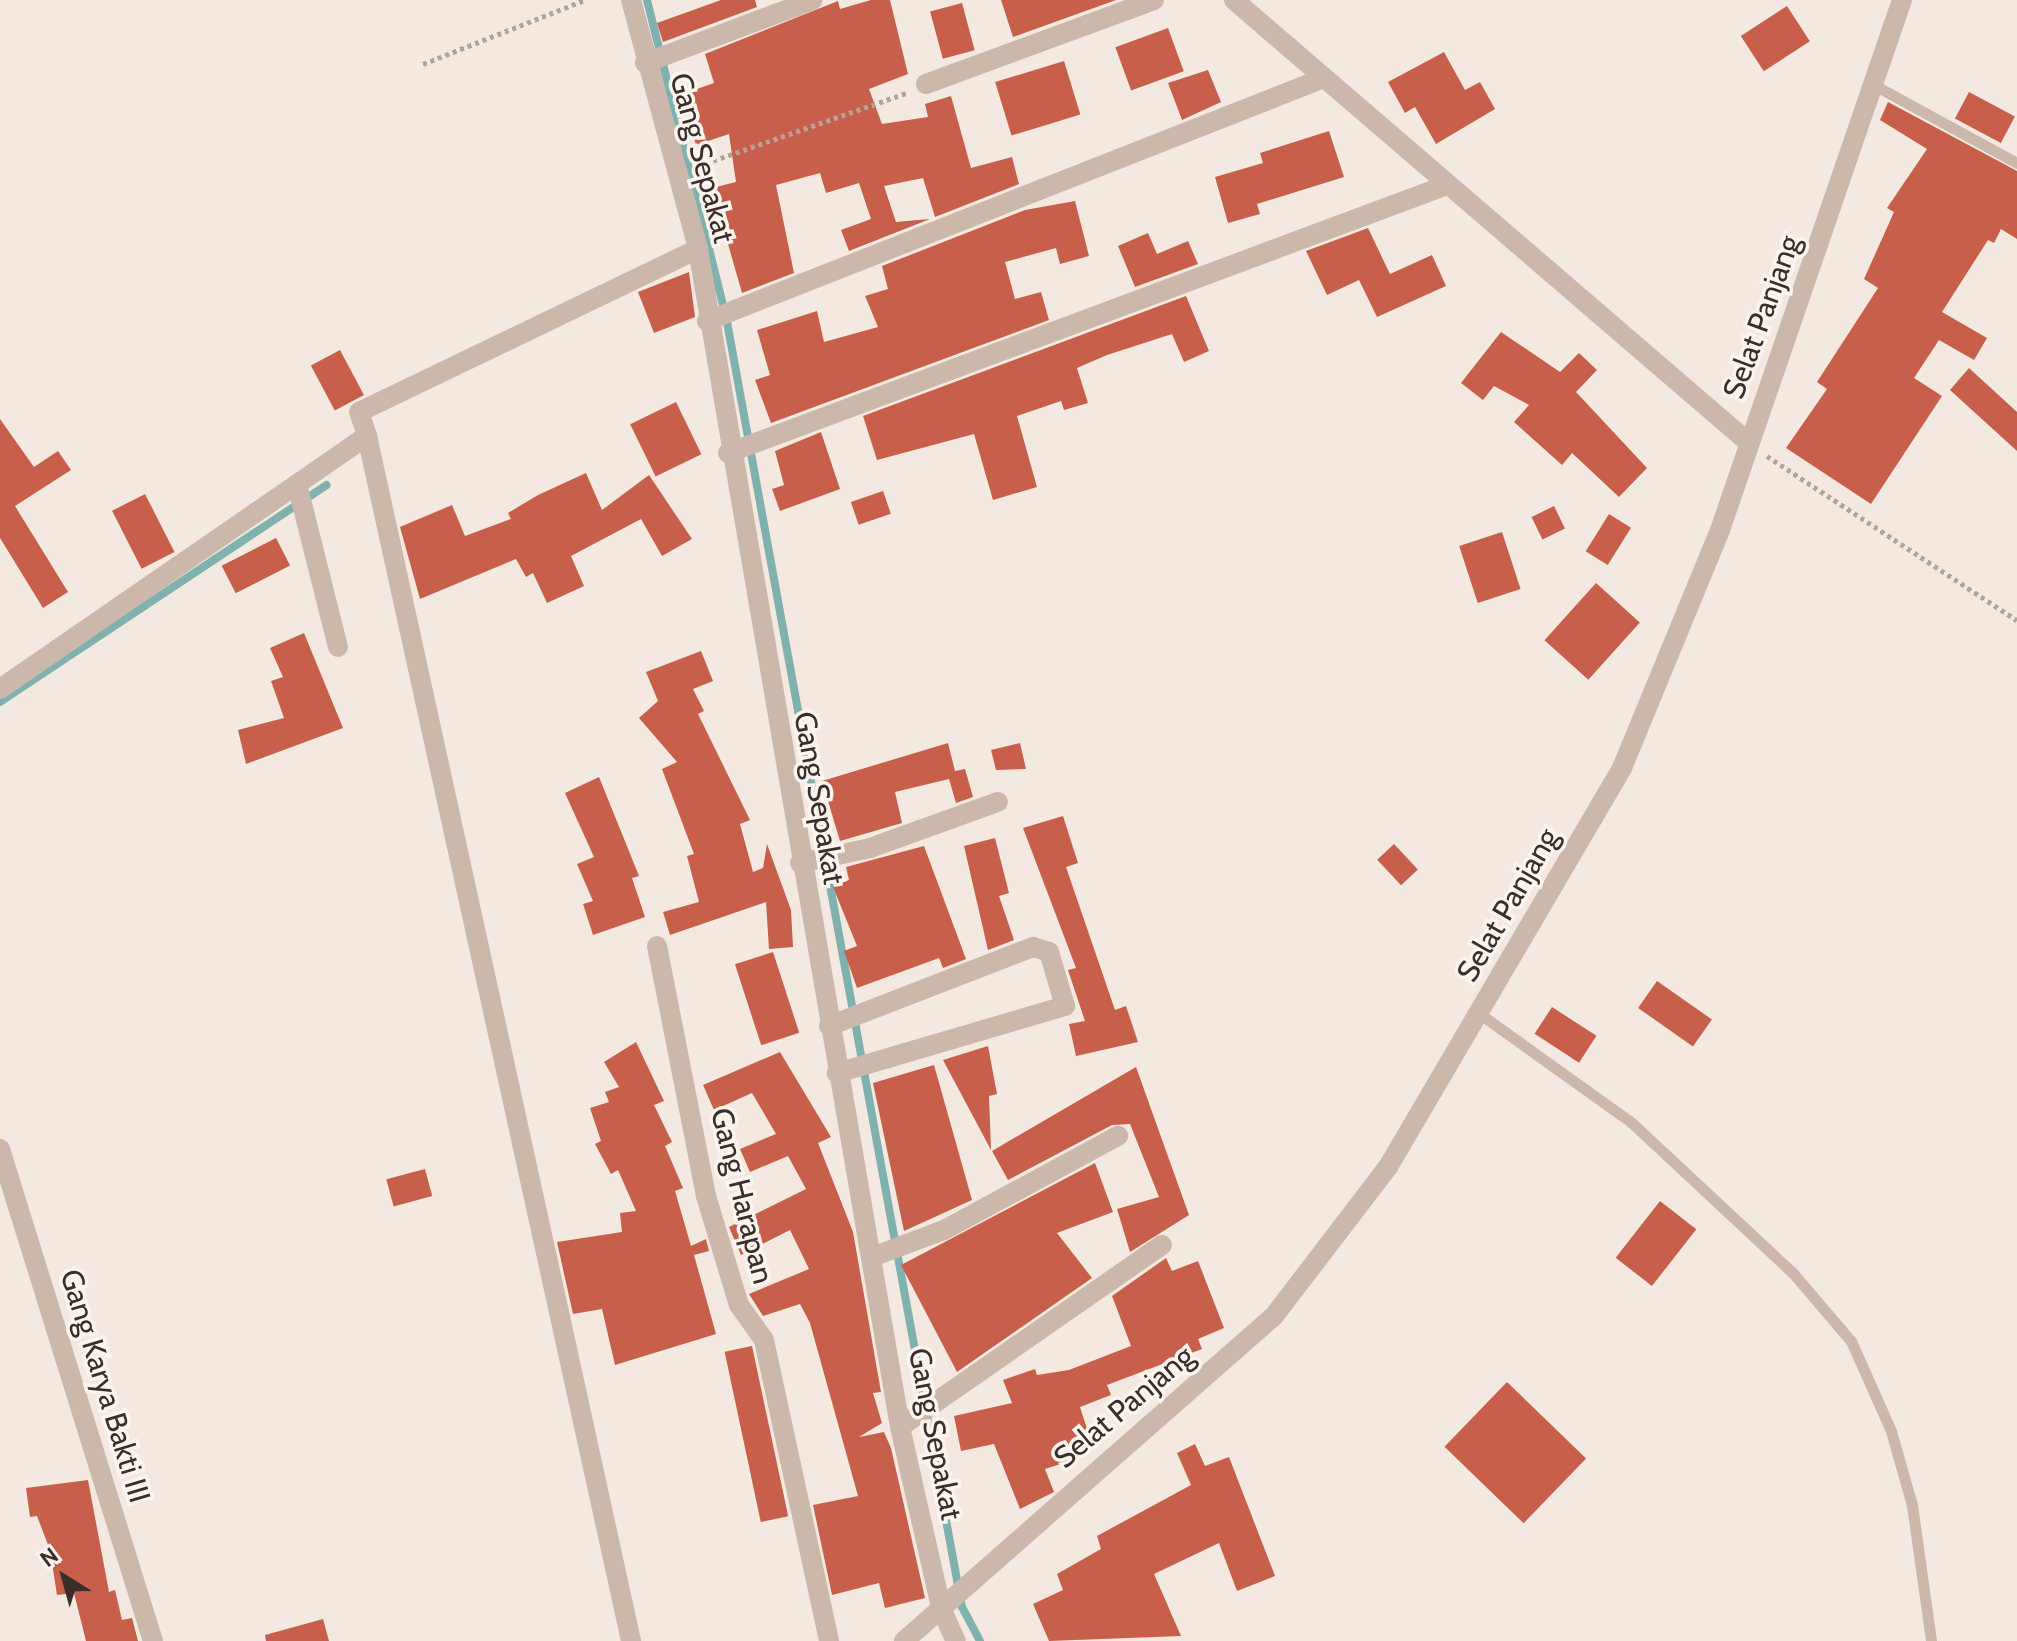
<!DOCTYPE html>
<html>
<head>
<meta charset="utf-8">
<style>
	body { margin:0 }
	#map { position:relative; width:2017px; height:1641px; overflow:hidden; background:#f3e9e0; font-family:Cabin,sans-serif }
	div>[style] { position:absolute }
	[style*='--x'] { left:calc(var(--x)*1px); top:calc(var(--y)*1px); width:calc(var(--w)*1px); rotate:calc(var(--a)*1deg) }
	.stream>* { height:8px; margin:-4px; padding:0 4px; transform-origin:4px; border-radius:4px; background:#7fb1af }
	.building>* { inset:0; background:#c75f4b; transform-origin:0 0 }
	.path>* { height:5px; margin-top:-2.5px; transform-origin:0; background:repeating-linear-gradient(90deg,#b8a296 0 4px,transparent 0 8px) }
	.service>* { height:11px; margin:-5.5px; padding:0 5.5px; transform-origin:5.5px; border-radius:5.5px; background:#ccb8ab }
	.minor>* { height:20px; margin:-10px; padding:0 10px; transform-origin:10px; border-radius:10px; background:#ccb8ab }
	span { translate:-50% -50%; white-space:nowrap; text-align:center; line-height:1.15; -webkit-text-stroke:7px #fbf3ed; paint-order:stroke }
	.street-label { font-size:30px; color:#3a2e2b }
	.north { position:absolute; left:24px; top:1537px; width:80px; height:80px; -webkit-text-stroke:6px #fbf3ed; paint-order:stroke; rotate:323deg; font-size:22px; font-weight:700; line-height:32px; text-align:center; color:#3a2e2b }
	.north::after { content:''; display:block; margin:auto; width:28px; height:36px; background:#3a2e2b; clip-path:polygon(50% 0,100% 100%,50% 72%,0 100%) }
</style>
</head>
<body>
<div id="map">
	<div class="stream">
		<div style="--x:647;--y:0;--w:332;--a:76"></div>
		<div style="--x:727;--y:322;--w:1306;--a:79.64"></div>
		<div style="--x:962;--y:1607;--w:38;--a:62"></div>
		<div style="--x:0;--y:702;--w:392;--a:-33.6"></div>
	</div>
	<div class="building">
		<div style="clip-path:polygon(721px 0,755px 0,757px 7px,663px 42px,657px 23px)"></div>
		<div style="clip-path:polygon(871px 0,890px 0,908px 74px,869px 89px,882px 124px,928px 117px,925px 104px,951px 96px,971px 168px,1012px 157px,1019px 184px,935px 217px,923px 178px,884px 186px,896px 222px,930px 219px,849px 251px,841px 230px,871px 219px,859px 183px,826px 193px,820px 173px,776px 185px,794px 273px,742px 293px,712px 188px,736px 182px,729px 134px,696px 145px,680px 95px,714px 83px,705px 54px,838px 1px,840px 9px)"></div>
		<div style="clip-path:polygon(1001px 0,1116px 0,1013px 37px)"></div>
		<div style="left:962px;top:3px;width:49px;height:33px;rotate:75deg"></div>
		<div style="left:1787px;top:6px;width:42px;height:55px;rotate:57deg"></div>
		<div style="left:1168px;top:28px;width:46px;height:56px;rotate:70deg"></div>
		<div style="clip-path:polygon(1444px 52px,1465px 90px,1480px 82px,1495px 109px,1436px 144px,1415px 107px,1405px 113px,1388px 82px)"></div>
		<div style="left:1064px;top:61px;width:56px;height:72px;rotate:73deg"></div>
		<div style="clip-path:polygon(1208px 70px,1221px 102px,1182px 120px,1168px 83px)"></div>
		<div style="left:1969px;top:92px;width:52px;height:30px;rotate:28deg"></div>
		<div style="clip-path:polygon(1888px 102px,2017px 171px,2017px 239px,2001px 229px,1994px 243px,1988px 240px,1942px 312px,1987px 338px,1974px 360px,1939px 340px,1914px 378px,1942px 396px,1871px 504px,1786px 448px,1827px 389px,1817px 382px,1878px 288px,1864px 279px,1894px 212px,1887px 208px,1927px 149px,1880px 120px)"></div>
		<div style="clip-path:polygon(1329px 131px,1344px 177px,1257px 204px,1260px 214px,1228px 223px,1215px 177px,1263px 163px,1260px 153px)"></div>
		<div style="clip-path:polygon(1075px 201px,1089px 256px,1060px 264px,1056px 248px,1005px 262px,1015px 299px,1041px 292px,1049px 320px,771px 423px,755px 380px,770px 375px,757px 330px,817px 311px,824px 342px,878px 327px,865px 296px,888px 289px,882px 266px,1025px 210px)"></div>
		<div style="clip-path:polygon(1368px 228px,1390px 274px,1432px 255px,1446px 286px,1377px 317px,1359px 280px,1327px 295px,1306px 251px)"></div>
		<div style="clip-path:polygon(1148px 233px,1157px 254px,1188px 241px,1198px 264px,1135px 287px,1118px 246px)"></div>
		<div style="clip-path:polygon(689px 272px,695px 317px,654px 333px,638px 292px)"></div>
		<div style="clip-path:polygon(1186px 296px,1209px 351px,1184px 362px,1172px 334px,1107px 355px,1077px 368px,1088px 403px,1064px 410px,1061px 401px,1017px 416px,1037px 487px,993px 500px,974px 434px,877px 460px,863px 416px)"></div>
		<div style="clip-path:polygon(1501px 332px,1560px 372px,1579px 353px,1597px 370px,1576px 392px,1647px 468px,1619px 497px,1572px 453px,1562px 465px,1514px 422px,1529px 405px,1494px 386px,1483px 400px,1461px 383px)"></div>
		<div style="left:340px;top:350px;width:51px;height:33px;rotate:62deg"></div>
		<div style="clip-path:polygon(1969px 368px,2017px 412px,2017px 451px,1950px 390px)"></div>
		<div style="left:676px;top:402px;width:58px;height:51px;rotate:64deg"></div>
		<div style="clip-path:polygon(0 419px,34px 467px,58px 451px,71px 470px,15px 506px,68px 592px,43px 608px,0 538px)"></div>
		<div style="clip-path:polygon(821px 432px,840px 489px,780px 511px,772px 489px,784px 485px,775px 451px)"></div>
		<div style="clip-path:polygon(586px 473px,602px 510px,649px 475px,692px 539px,662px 556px,641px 519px,571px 556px,584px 586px,547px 603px,533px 573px,526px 577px,516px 559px,420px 599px,400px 527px,452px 505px,465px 536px,511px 519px,508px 513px,538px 495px)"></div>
		<div style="left:883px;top:491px;width:24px;height:34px;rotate:71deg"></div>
		<div style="left:145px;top:494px;width:65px;height:37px;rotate:63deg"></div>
		<div style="left:1554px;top:506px;width:25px;height:25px;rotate:64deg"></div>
		<div style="left:1609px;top:514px;width:26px;height:44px;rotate:32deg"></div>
		<div style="left:1502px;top:532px;width:60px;height:45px;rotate:72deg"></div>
		<div style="left:276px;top:538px;width:31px;height:61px;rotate:63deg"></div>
		<div style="left:1596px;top:583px;width:59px;height:77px;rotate:42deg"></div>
		<div style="clip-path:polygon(304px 633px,343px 728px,246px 764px,238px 730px,284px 718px,271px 681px,283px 677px,270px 648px)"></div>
		<div style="clip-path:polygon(701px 651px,713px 681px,693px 689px,704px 711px,698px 714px,750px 820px,740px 824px,753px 872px,763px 868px,767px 844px,791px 910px,793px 947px,769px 949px,766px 902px,670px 935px,663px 912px,699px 902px,687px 856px,694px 854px,662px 769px,677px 762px,639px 718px,658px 701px,646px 672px)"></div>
		<div style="clip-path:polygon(948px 743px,955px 771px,965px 769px,973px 797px,956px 803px,949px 779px,895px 792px,902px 823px,840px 841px,822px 781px)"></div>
		<div style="clip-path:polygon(1020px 743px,1026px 769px,996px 770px,991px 750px)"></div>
		<div style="clip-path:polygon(599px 777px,639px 876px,632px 878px,645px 917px,593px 935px,583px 904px,593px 901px,577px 864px,594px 857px,565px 793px)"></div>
		<div style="clip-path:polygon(1063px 816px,1078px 863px,1066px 867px,1115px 1010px,1126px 1006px,1138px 1042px,1076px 1056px,1069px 1024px,1085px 1021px,1068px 970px,1076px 968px,1023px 828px)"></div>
		<div style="clip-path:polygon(995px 838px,1009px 893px,999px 896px,1014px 940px,988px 950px,964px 846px)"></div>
		<div style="left:1394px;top:844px;width:35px;height:23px;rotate:47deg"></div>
		<div style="clip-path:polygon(924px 846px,966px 959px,943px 968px,939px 958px,857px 988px,844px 951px,857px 946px,833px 887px,849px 880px,846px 867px)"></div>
		<div style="left:773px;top:952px;width:85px;height:40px;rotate:72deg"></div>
		<div style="left:1657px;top:981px;width:67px;height:33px;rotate:35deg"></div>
		<div style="left:1552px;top:1007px;width:53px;height:32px;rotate:33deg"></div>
		<div style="clip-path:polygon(636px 1042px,664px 1101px,654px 1105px,672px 1142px,665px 1146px,683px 1188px,675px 1191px,691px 1246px,706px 1239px,709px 1251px,694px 1255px,716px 1334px,615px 1365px,602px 1309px,573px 1314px,557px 1242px,622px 1232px,620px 1213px,636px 1211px,618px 1170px,611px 1174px,595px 1144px,601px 1141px,590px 1108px,609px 1102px,605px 1092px,619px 1087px,604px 1062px)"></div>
		<div style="clip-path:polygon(988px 1046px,997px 1094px,989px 1096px,991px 1150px,943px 1060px)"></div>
		<div style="clip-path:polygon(780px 1052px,831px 1137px,818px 1143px,853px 1232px,881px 1392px,873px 1393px,882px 1423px,859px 1437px,884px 1432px,891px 1448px,925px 1598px,885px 1608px,879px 1583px,832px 1595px,813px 1505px,858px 1496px,810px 1323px,800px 1304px,763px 1316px,749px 1294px,809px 1269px,790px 1230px,741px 1255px,729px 1227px,806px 1189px,788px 1156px,750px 1172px,740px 1149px,776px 1134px,752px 1093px,714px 1110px,703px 1085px)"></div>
		<div style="clip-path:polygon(934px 1065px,972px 1200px,904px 1231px,873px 1083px)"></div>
		<div style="clip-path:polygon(1136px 1067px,1189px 1215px,1130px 1252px,1117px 1209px,1159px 1197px,1130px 1124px,1112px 1125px,1008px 1180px,992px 1151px)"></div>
		<div style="clip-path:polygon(1095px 1163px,1113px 1212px,1057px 1233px,1092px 1278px,957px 1372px,901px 1265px)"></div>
		<div style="left:425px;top:1169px;width:28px;height:40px;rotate:75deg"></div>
		<div style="left:1660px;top:1201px;width:46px;height:72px;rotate:38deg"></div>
		<div style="clip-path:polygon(1166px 1258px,1172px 1271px,1198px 1261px,1224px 1328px,1198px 1339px,1202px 1349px,1107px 1385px,1111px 1395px,1080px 1407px,1091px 1441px,1063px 1449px,1067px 1462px,1045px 1469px,1054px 1492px,1020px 1509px,994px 1444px,961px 1451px,954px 1416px,1012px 1403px,1003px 1380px,1035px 1369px,1037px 1375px,1069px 1370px,1131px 1346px,1112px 1296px)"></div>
		<div style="left:752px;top:1346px;width:174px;height:28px;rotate:78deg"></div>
		<div style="left:1507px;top:1382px;width:110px;height:90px;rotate:44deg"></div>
		<div style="clip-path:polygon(1195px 1444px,1205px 1466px,1229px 1457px,1275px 1576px,1237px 1591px,1219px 1543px,1154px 1574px,1181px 1636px,1049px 1641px,1033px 1604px,1063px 1590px,1057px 1574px,1101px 1549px,1097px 1536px,1191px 1485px,1177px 1453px)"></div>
		<div style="clip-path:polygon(88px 1480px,109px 1592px,115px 1590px,122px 1620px,132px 1618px,138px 1641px,86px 1641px,74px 1593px,57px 1595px,50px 1550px,37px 1516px,30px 1517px,26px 1488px)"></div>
		<div style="clip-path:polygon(323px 1619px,329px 1641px,266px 1641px,265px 1635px)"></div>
	</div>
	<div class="path">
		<div style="--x:423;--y:64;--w:174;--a:-21.6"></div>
		<div style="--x:698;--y:166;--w:221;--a:-19.3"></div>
		<div style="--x:1767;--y:456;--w:299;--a:33.3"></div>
	</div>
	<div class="service">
		<div style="--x:1874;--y:85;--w:163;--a:28.6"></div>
		<div style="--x:1480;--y:1014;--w:187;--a:35.6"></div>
		<div style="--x:1632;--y:1123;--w:219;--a:43"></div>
		<div style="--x:1792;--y:1272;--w:91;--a:49.5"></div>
		<div style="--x:1851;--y:1341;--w:98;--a:66"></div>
		<div style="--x:1891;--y:1431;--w:77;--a:74.2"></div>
		<div style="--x:1912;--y:1505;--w:137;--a:82"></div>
	</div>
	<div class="minor">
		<div style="--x:631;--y:0;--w:258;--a:74.9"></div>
		<div style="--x:698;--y:249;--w:1195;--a:80.27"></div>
		<div style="--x:900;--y:1427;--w:186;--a:77.2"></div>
		<div style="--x:941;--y:1608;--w:36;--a:66"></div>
		<div style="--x:1234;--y:0;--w:679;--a:40.7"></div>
		<div style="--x:645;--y:63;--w:179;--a:-20.6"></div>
		<div style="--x:926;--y:84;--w:243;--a:-20.2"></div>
		<div style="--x:707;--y:321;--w:663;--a:-21.5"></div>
		<div style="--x:367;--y:436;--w:25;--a:-108"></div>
		<div style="--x:359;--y:412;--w:376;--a:-25.7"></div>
		<div style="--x:728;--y:453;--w:767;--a:-20.44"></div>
		<div style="--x:297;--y:484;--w:168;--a:75.9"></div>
		<div style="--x:0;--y:689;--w:446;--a:-34.6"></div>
		<div style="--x:367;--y:436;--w:1234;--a:77.64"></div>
		<div style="--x:800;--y:863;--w:72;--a:-12.1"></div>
		<div style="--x:870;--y:848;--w:136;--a:-19.8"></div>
		<div style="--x:657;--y:946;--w:255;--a:78.9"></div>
		<div style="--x:706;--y:1196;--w:114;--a:73.2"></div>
		<div style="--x:739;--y:1305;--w:43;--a:54.5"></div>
		<div style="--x:764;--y:1340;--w:308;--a:77.8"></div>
		<div style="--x:829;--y:1026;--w:219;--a:-21.2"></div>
		<div style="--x:1033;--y:947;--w:17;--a:17"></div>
		<div style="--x:1049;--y:952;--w:56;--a:73.5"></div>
		<div style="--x:1065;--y:1006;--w:238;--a:163.6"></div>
		<div style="--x:0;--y:1149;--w:515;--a:72.73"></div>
		<div style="--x:872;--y:1257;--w:77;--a:-20.6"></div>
		<div style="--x:944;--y:1230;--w:198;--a:-28.4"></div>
		<div style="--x:900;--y:1427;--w:319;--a:-34.8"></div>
		<div style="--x:904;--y:1641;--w:492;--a:-41.3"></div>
		<div style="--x:1274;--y:1316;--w:188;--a:-52.6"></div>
		<div style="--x:1388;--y:1167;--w:463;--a:-59.6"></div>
		<div style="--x:1622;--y:768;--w:257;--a:-67.6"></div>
		<div style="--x:1720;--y:530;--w:560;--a:-71.05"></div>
	</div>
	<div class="street-label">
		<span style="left:702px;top:158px;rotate:75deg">Gang Sepakat</span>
		<span style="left:1762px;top:317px;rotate:-70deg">Selat Panjang</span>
		<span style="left:819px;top:798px;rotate:80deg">Gang Sepakat</span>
		<span style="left:1508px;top:905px;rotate:-60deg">Selat Panjang</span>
		<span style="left:742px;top:1196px;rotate:76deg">Gang Harapan</span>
		<span style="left:105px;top:1386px;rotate:73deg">Gang Karya Bakti III</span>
		<span style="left:1124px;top:1407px;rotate:-40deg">Selat Panjang</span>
		<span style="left:935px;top:1434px;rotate:79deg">Gang Sepakat</span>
	</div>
	<div class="north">N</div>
</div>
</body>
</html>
